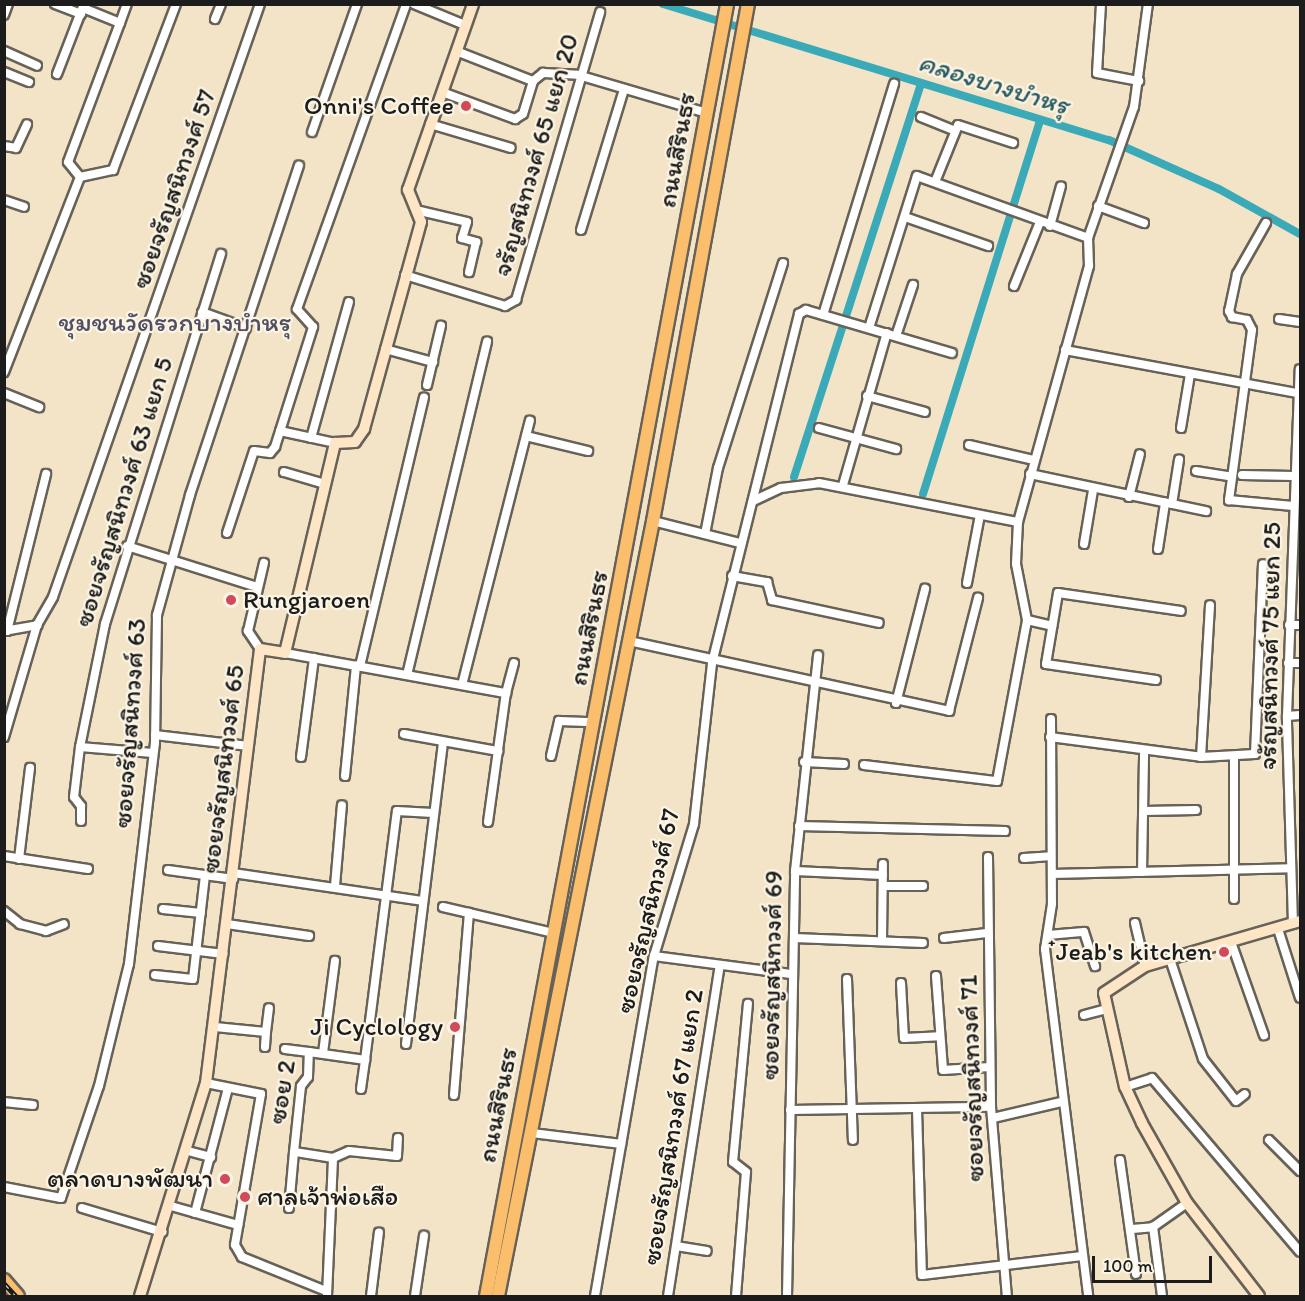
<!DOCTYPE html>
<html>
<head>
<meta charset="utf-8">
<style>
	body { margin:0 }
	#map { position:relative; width:1305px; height:1301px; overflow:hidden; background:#f3e4c7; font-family:Itim,"Playpen Sans Thai",sans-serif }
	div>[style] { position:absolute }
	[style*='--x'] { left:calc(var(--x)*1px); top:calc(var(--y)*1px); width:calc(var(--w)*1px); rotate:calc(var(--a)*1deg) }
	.canal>* { height:8px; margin:-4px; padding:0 4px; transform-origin:4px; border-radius:4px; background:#3aaab8 }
	.roads { filter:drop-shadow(2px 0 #676258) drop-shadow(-2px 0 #676258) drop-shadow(0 2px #676258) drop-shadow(0 -2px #676258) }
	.street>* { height:8px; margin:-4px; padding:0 4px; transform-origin:4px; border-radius:4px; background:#fff }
	.secondary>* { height:10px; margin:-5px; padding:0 5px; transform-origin:5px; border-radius:5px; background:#fde5c5 }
	.primary>* { height:12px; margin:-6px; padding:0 6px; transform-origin:6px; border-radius:6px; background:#fabe6d }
	.rail>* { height:4.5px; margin-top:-2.25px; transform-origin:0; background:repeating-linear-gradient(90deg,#fcf5e5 0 7px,#1c1c1c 0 14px); box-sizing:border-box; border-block:2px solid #1c1c1c }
	.dots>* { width:16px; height:16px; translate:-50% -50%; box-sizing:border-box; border:3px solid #fcf5e5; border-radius:50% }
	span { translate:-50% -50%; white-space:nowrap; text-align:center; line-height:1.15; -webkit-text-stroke:4.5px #fcf5e5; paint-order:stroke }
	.poi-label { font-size:26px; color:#1c1c1c }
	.right { translate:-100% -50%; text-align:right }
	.left { translate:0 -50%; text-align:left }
	.street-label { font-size:26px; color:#1c1c1c }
	.water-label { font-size:27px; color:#2a5c62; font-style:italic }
	.neighbourhood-label { font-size:27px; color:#524f64 }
	.frame { position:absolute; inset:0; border:6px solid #1c1c1c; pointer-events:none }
	.scale { position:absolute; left:1092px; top:1256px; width:120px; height:27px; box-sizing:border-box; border:3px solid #1c1c1c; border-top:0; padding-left:8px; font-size:18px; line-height:21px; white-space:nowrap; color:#1c1c1c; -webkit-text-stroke:4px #fcf5e5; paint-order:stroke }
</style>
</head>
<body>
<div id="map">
	<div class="canal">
		<div style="--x:663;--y:4;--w:466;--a:17"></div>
		<div style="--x:1109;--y:140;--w:120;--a:24"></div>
		<div style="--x:1219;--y:189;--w:93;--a:29.1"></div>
		<div style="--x:794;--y:477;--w:414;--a:-72.1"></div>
		<div style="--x:923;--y:494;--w:392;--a:-72.6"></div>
	</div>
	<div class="roads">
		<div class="street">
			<div style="--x:55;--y:4;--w:28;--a:21"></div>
			<div style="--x:414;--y:4;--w:55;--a:22.4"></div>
			<div style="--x:1101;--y:4;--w:69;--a:93.3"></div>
			<div style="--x:1097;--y:73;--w:43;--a:10.8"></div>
			<div style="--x:83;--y:8;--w:40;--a:22"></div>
			<div style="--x:120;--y:23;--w:20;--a:-70"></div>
			<div style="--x:4;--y:15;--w:12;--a:-70"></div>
			<div style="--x:215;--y:19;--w:16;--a:-68"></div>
			<div style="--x:4;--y:51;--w:36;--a:24"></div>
			<div style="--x:456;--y:51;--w:83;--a:21.3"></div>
			<div style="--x:533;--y:81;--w:13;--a:-39"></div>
			<div style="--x:543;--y:73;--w:35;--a:3"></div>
			<div style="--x:578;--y:75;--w:134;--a:16.4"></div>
			<div style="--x:4;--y:72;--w:27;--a:22"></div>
			<div style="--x:57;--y:74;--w:75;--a:-68.9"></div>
			<div style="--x:442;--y:92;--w:78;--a:20.3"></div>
			<div style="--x:515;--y:119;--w:9;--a:-32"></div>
			<div style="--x:523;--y:114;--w:34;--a:-73"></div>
			<div style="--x:921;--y:117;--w:35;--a:22"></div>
			<div style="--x:430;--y:124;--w:84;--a:16.5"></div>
			<div style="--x:312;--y:132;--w:136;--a:-70.6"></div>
			<div style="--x:4;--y:146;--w:12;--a:9"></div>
			<div style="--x:16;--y:148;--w:26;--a:-65"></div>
			<div style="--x:80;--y:177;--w:19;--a:-129"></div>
			<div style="--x:68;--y:162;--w:148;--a:-69.5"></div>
			<div style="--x:935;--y:182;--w:61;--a:-68"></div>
			<div style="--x:958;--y:125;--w:58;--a:18.1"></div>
			<div style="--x:4;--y:200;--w:21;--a:19"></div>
			<div style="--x:1098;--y:206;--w:49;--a:20.3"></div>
			<div style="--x:420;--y:211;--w:48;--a:13.2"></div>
			<div style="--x:467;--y:222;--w:17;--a:107"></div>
			<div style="--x:462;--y:238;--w:15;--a:16"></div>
			<div style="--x:476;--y:242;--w:31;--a:103"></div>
			<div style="--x:905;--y:217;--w:88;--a:19.3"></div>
			<div style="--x:1266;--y:223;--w:59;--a:119.6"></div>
			<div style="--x:1237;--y:274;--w:38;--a:102"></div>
			<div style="--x:1229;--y:311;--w:7;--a:63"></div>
			<div style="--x:1232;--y:317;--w:15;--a:11"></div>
			<div style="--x:1247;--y:320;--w:11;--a:63"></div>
			<div style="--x:1252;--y:330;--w:172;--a:97.7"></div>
			<div style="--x:1229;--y:500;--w:64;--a:5.4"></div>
			<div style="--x:1050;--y:226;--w:41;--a:-74.6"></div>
			<div style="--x:581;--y:230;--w:147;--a:-73"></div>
			<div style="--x:405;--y:275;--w:105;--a:17.2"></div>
			<div style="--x:505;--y:306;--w:13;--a:-29"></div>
			<div style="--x:516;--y:300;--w:300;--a:-73.7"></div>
			<div style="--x:1014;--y:286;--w:69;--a:-67.9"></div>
			<div style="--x:202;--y:312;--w:47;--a:20"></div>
			<div style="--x:823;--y:315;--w:242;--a:-72.9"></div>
			<div style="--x:1279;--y:319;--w:21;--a:8"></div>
			<div style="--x:869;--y:328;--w:159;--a:-72.5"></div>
			<div style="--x:917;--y:176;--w:182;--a:19.9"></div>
			<div style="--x:896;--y:336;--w:54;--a:-71.6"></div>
			<div style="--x:385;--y:349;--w:50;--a:15.2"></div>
			<div style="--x:1065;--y:350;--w:235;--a:10.5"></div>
			<div style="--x:4;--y:372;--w:209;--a:-68.7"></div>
			<div style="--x:80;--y:177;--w:34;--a:-12"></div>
			<div style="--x:113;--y:170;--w:178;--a:-69.2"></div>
			<div style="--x:427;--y:385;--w:61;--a:-76.7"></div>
			<div style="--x:4;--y:393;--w:38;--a:22"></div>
			<div style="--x:867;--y:396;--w:60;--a:15.4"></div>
			<div style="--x:819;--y:428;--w:80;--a:15.3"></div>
			<div style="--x:1181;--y:428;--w:55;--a:-80.5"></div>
			<div style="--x:280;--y:431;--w:56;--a:12.3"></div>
			<div style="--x:526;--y:436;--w:64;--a:13.6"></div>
			<div style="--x:311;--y:438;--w:141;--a:-74.4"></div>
			<div style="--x:969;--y:445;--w:67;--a:13"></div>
			<div style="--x:1196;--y:471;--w:36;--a:9"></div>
			<div style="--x:284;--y:472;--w:43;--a:16.3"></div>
			<div style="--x:1030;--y:474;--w:180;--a:11.9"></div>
			<div style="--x:1242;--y:475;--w:51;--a:1.1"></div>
			<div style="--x:843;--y:485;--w:158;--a:-73.9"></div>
			<div style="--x:1129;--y:497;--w:44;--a:-75.7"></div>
			<div style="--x:753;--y:501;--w:31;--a:-25"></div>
			<div style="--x:781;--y:488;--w:38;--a:-7"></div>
			<div style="--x:819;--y:483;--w:203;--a:11.1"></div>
			<div style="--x:1172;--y:504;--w:45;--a:-81"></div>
			<div style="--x:653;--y:521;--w:89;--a:14.3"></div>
			<div style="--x:227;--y:533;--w:86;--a:-71.8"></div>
			<div style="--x:254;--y:451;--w:16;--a:7"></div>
			<div style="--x:270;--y:453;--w:8;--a:-50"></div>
			<div style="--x:275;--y:447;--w:126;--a:-72.4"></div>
			<div style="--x:313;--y:327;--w:24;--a:-132"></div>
			<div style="--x:297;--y:309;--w:324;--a:-70.3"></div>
			<div style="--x:705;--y:534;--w:67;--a:-78.9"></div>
			<div style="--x:718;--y:468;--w:215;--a:-72.4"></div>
			<div style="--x:1084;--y:544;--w:55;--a:-80.5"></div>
			<div style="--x:127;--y:546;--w:136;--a:17.5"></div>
			<div style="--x:1158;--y:549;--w:47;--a:-81.3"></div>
			<div style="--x:732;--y:576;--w:36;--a:10"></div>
			<div style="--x:767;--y:582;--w:19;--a:74"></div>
			<div style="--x:772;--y:600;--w:109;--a:12.1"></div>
			<div style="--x:967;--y:583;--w:69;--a:-79.2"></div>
			<div style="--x:1027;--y:620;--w:26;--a:13"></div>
			<div style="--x:1289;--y:625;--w:11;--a:0"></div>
			<div style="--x:4;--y:631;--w:34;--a:-10"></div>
			<div style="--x:37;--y:625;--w:32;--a:-60"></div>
			<div style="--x:53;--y:597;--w:628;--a:-70.76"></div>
			<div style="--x:7;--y:631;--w:162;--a:-76"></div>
			<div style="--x:629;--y:641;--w:328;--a:12.3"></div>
			<div style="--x:949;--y:711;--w:117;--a:-75.6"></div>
			<div style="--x:260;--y:649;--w:22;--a:-124"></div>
			<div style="--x:248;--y:631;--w:70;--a:-76.8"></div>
			<div style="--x:285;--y:653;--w:225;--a:10.3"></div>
			<div style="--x:1288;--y:663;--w:12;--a:0"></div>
			<div style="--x:360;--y:666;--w:276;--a:-76.6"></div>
			<div style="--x:407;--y:675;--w:343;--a:-76.5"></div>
			<div style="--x:1156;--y:680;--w:111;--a:-171.7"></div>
			<div style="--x:1046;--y:664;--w:72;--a:-80.4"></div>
			<div style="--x:1058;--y:593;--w:124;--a:8.3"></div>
			<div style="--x:462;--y:685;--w:273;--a:-75.6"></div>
			<div style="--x:506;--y:693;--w:31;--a:-75"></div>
			<div style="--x:896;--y:703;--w:118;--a:-75.7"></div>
			<div style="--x:1287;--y:716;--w:13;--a:-4"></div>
			<div style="--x:1051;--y:719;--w:185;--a:89.7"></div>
			<div style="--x:1052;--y:904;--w:46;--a:98.8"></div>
			<div style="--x:1045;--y:949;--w:350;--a:82.9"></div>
			<div style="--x:404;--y:734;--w:96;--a:10.3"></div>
			<div style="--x:155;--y:735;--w:94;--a:6.7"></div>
			<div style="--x:4;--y:737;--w:117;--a:-73.6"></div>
			<div style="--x:1050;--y:737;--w:152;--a:7.5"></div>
			<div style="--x:1201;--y:757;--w:54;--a:-3.2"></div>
			<div style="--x:1255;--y:754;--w:190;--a:-87.6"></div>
			<div style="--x:80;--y:747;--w:73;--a:4.7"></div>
			<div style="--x:551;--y:756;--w:36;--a:-77"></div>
			<div style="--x:559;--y:721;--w:35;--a:2"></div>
			<div style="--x:301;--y:757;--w:100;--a:-82.5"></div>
			<div style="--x:1201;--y:757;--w:152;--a:-86.6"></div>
			<div style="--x:804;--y:762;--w:40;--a:2.9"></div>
			<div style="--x:864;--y:765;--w:134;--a:6.9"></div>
			<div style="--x:997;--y:781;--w:164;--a:-79.4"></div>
			<div style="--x:1027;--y:620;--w:57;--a:-101.1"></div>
			<div style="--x:1016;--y:564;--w:42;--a:-87.3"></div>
			<div style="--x:1018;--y:522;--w:266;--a:-74.5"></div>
			<div style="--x:1089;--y:266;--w:28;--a:-92"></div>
			<div style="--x:1088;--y:238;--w:139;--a:-70.7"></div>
			<div style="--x:1134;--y:107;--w:104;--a:-82.3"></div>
			<div style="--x:345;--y:776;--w:111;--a:-84.3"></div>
			<div style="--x:1144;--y:811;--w:52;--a:-1.1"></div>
			<div style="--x:81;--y:821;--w:15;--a:-90"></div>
			<div style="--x:81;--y:806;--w:11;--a:-128"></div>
			<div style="--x:74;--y:797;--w:50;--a:-83.2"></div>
			<div style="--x:80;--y:747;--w:126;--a:-78.5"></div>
			<div style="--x:105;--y:624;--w:388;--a:-72.6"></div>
			<div style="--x:488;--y:822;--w:130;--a:-82.1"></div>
			<div style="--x:799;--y:826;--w:206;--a:1.4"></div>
			<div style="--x:4;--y:856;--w:85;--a:8.8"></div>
			<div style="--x:988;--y:857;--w:250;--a:89.3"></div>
			<div style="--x:991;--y:1107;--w:190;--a:85.2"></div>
			<div style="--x:1024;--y:858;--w:27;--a:-4"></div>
			<div style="--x:19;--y:859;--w:92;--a:-83.1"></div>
			<div style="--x:168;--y:870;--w:66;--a:7.9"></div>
			<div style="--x:795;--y:871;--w:88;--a:2.6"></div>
			<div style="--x:1142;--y:872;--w:120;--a:-89"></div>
			<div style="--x:233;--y:873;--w:191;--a:8.4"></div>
			<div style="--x:1052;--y:874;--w:239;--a:-1.4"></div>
			<div style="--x:335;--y:886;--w:81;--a:-85.1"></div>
			<div style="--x:883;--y:886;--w:40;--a:0"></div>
			<div style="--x:1234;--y:899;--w:142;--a:-90"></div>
			<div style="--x:443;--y:907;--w:114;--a:13.2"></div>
			<div style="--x:163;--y:909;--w:38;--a:6"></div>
			<div style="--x:4;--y:911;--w:21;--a:39"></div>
			<div style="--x:20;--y:924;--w:27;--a:15"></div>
			<div style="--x:46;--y:931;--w:19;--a:-21"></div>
			<div style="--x:1135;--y:923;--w:44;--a:76.9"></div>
			<div style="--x:227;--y:924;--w:83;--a:8.3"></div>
			<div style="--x:1293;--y:924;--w:208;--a:-91.7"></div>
			<div style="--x:1287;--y:716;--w:347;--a:-87.9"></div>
			<div style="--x:1278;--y:929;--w:72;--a:72.3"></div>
			<div style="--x:1048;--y:935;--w:36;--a:-5"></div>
			<div style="--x:1084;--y:932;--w:36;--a:72"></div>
			<div style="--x:794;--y:938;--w:129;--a:2.2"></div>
			<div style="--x:944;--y:938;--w:43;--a:-6.6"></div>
			<div style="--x:882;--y:941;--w:77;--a:-89.3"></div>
			<div style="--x:1231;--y:942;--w:99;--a:70.5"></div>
			<div style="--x:158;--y:946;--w:66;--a:6.9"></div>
			<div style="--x:654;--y:956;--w:138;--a:7.5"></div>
			<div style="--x:1170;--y:959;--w:105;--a:71.7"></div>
			<div style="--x:1203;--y:1059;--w:53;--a:51.8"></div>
			<div style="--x:1236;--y:1101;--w:11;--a:-38"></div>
			<div style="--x:155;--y:975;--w:38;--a:6"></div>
			<div style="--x:193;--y:979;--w:104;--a:-83.4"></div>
			<div style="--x:936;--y:976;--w:94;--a:85.7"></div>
			<div style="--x:943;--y:1070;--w:47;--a:-3.7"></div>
			<div style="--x:847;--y:979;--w:161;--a:87.9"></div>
			<div style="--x:901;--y:983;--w:55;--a:86.9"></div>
			<div style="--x:904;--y:1038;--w:35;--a:-3"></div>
			<div style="--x:1084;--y:1015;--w:24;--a:-15"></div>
			<div style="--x:215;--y:1027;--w:51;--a:5.6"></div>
			<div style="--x:266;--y:1032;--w:15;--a:94"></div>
			<div style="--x:266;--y:1032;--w:24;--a:-83"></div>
			<div style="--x:406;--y:1044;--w:304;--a:-83"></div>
			<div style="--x:285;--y:1049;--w:24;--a:7"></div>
			<div style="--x:323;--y:1053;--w:93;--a:-82.6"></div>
			<div style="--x:206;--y:1083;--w:56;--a:11.3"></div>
			<div style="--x:261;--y:1094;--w:153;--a:99.8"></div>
			<div style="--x:235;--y:1245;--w:14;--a:60"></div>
			<div style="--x:242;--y:1257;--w:91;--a:22"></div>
			<div style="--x:1125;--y:1087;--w:28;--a:-18"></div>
			<div style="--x:1152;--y:1078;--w:228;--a:49.6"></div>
			<div style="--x:361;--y:1089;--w:29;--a:-82"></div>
			<div style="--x:454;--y:1095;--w:183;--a:-85.3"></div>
			<div style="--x:4;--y:1102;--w:29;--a:6"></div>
			<div style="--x:917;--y:1109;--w:166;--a:88.3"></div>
			<div style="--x:922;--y:1275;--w:161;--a:-6.8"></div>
			<div style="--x:790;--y:1110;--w:201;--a:-0.9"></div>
			<div style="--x:993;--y:1118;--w:70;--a:-13.2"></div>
			<div style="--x:532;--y:1133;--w:90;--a:7"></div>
			<div style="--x:1269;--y:1140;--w:44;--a:45"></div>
			<div style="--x:188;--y:1151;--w:24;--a:15"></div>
			<div style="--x:333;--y:1158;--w:17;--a:-24"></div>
			<div style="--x:349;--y:1151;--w:48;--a:5.9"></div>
			<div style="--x:397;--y:1156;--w:18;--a:-87"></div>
			<div style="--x:1120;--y:1160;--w:115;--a:82"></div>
			<div style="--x:4;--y:1187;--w:58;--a:10.9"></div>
			<div style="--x:61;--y:1198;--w:118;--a:-71.3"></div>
			<div style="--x:99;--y:1086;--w:126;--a:-76.2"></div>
			<div style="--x:129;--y:964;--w:223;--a:-83.3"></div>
			<div style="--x:155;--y:743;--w:128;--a:-89.1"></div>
			<div style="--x:157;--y:615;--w:124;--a:-74.6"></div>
			<div style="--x:190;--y:495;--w:347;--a:-71.7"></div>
			<div style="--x:171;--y:1206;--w:70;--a:15.8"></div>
			<div style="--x:82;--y:1208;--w:84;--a:16.7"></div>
			<div style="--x:289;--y:1208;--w:56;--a:-84.9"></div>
			<div style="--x:195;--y:1213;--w:129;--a:-75.2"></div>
			<div style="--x:1132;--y:1229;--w:21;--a:-5"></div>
			<div style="--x:676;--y:1246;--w:31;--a:9"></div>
			<div style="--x:327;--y:1296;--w:138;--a:-87.5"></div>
			<div style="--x:333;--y:1158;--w:39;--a:-171"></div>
			<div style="--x:294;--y:1152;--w:66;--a:-83.9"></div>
			<div style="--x:301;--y:1086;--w:11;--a:-52"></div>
			<div style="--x:308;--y:1077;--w:25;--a:-88"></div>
			<div style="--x:309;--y:1052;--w:57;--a:8.1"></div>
			<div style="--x:365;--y:1060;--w:251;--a:-82.7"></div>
			<div style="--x:397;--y:811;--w:36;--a:3"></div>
			<div style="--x:371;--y:1296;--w:64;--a:-82.9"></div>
			<div style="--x:415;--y:1296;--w:61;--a:-81.5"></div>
			<div style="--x:595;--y:1296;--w:345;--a:-80.2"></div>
			<div style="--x:654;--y:956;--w:138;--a:-73.1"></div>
			<div style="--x:694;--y:824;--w:162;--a:-83.6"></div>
			<div style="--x:712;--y:663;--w:360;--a:-76"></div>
			<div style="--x:799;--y:314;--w:8;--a:-30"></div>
			<div style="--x:806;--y:310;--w:152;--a:16.4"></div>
			<div style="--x:668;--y:1296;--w:335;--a:-81.1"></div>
			<div style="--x:736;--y:1296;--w:124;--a:-85.4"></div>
			<div style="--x:746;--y:1172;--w:16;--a:-142"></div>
			<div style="--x:733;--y:1162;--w:159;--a:-84.6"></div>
			<div style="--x:787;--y:1296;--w:425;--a:-88.9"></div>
			<div style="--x:795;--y:871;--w:217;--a:-83.9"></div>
			<div style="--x:1162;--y:1296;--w:70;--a:-97.4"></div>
			<div style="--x:1153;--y:1227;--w:42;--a:-35.2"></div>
		</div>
		<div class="secondary">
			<div style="--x:140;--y:1296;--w:223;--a:-72.8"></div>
			<div style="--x:206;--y:1083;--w:437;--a:-82.9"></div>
			<div style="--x:260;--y:649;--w:25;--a:9"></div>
			<div style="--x:285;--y:653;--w:216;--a:-76.6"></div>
			<div style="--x:335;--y:443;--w:20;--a:-3"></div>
			<div style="--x:355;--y:442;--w:16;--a:-55"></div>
			<div style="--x:364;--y:429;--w:215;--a:-74.6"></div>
			<div style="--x:421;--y:222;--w:35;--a:-112"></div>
			<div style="--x:408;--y:190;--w:197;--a:-70.7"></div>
			<div style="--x:1259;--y:1296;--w:118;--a:-127.7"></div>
			<div style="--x:1187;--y:1203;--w:92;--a:-119.4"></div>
			<div style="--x:1142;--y:1123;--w:40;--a:-115"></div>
			<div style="--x:1125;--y:1087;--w:96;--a:-102.6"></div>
			<div style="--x:1104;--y:993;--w:49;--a:-33.4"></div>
			<div style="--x:1145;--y:966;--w:161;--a:-16.2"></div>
		</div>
		<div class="primary">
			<div style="--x:4;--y:1280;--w:21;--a:49"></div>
			<div style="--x:486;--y:1296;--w:1314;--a:-79.43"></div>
			<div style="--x:498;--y:1296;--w:790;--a:-78.69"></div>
			<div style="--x:653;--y:521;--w:526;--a:-79.59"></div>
		</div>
	</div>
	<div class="rail">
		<div style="--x:4;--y:1283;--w:18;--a:47"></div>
	</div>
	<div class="dots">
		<div style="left:466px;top:106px;background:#d1495b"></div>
		<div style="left:231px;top:600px;background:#d1495b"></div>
		<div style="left:1224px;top:952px;background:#d1495b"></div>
		<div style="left:455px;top:1027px;background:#d1495b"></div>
		<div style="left:225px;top:1179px;background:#d1495b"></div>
		<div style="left:245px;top:1197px;background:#d1495b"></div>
	</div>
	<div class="poi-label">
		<span class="right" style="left:454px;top:106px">Onni's Coffee</span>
		<span class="left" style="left:243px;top:600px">Rungjaroen</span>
		<span class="right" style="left:1212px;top:952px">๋Jeab's kitchen</span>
		<span class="right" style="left:443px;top:1027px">Ji Cyclology</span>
		<span class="right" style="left:213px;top:1179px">ตลาดบางพัฒนา</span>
		<span class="left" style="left:257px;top:1197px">ศาลเจ้าพ่อเสือ</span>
	</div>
	<div class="street-label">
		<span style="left:677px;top:150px;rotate:-80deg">ถนนสิรินธร</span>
		<span style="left:536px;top:155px;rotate:-74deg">จรัญสนิทวงศ์ 65 แยก 20</span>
		<span style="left:174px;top:189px;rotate:-71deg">ซอยจรัญสนิทวงศ์ 57</span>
		<span style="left:124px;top:492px;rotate:-73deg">ซอยจรัญสนิทวงศ์ 63 แยก 5</span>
		<span style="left:589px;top:628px;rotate:-79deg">ถนนสิรินธร</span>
		<span style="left:1270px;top:646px;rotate:-89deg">จรัญสนิทวงศ์ 75 แยก 25</span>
		<span style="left:130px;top:723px;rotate:-86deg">ซอยจรัญสนิทวงศ์ 63</span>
		<span style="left:223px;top:769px;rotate:-83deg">ซอยจรัญสนิทวงศ์ 65</span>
		<span style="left:648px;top:911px;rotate:-77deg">ซอยจรัญสนิทวงศ์ 67</span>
		<span style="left:772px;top:975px;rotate:-89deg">ซอยจรัญสนิทวงศ์ 69</span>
		<span style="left:972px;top:1078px;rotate:-92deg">ซอยจรัญสนิทวงศ์ 71</span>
		<span style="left:282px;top:1092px;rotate:-81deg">ซอย 2</span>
		<span style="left:498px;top:1105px;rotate:-79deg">ถนนสิรินธร</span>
		<span style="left:673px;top:1127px;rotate:-81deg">ซอยจรัญสนิทวงศ์ 67 แยก 2</span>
	</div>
	<div class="water-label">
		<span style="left:994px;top:83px;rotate:17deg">คลองบางบำหรุ</span>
	</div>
	<div class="neighbourhood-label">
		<span style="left:175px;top:322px">ชุมชนวัดรวกบางบำหรุ</span>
	</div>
	<div class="frame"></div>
	<div class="scale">100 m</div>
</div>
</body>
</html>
